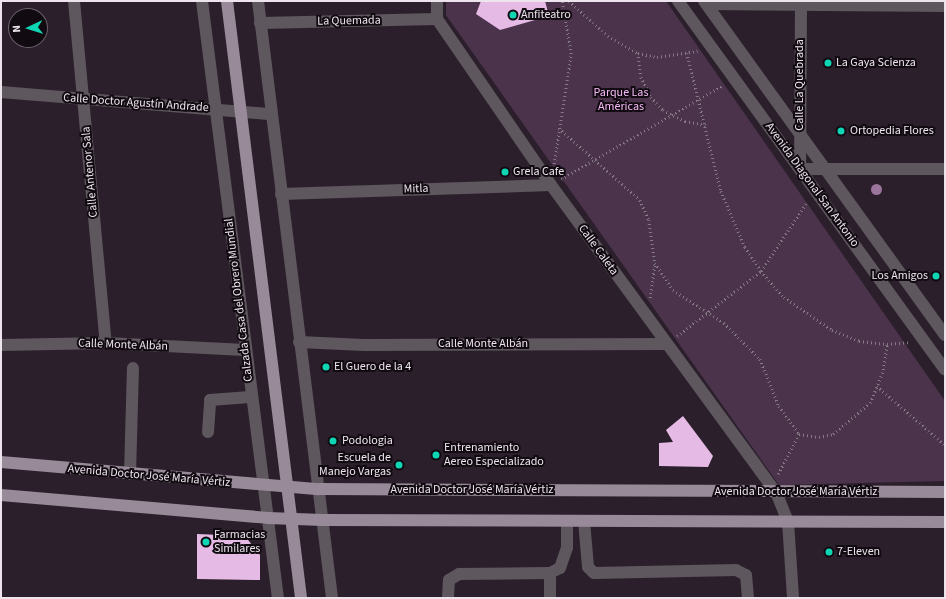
<!DOCTYPE html>
<html>
<head>
<meta charset="utf-8">
<style>
	body { margin:0 }
	#map { position:relative; width:946px; height:599px; overflow:hidden; background:#2c1f2c; font-family:"Source Sans 3",sans-serif }
	div>[style] { position:absolute }
	[style*='--x'] { left:calc(var(--x)*1px); top:calc(var(--y)*1px); width:calc(var(--w)*1px); rotate:calc(var(--a)*1deg) }
	.green>* { inset:0; background:#4b334b }
	.building>* { inset:0; background:#e5bbe5 }
	.path>* { height:2.5px; margin-top:-1.25px; transform-origin:0; background:repeating-linear-gradient(90deg,#847984 0 1px,transparent 0 4px) }
	.minor>* { height:12px; margin:-6px; padding:0 6px; transform-origin:6px; border-radius:6px; background:#5e575e }
	.major>* { height:12px; margin:-6px; padding:0 6px; transform-origin:6px; border-radius:6px; background:#988a98 }
	.trees>* { width:11px; height:11px; margin:-5.5px; border-radius:50%; background:#9c759c }
	.dots>* { width:11px; height:11px; translate:-50% -50%; box-sizing:border-box; border:2px solid #110b11; border-radius:50% }
	span { translate:-50% -50%; white-space:nowrap; text-align:center; line-height:1.15; -webkit-text-stroke:4px #110b11; paint-order:stroke }
	.poi-label { font-size:12px; color:#ede4ed }
	.left { translate:0 -50%; text-align:left }
	.right { translate:-100% -50%; text-align:right }
	.street-label { font-size:12px; color:#ede4ed }
	.park-label { font-size:12px; color:#f7bbf7 }
	.frame { position:absolute; inset:0; border:2px solid #ede4ed; pointer-events:none }
	.north { position:absolute; left:8px; top:8px; width:40px; height:40px; box-sizing:border-box; background:#110b11; border:1px solid #696269; border-radius:50%; rotate:266deg; font-size:11px; font-weight:700; line-height:16px; text-align:center; color:#ede4ed }
	.north::after { content:''; display:block; margin:auto; width:14px; height:18px; background:#0ed5b4; clip-path:polygon(50% 0,100% 100%,50% 72%,0 100%) }
</style>
</head>
<body>
<div id="map">
	<div class="green">
		<div style="clip-path:polygon(446px 1px,666px 1px,945px 401px,945px 481px,779px 485px,446px 15px)"></div>
	</div>
	<div class="building">
		<div style="clip-path:polygon(481px 1px,545px 1px,549px 16px,500px 30px,476px 14px)"></div>
		<div style="clip-path:polygon(683px 416px,713px 456px,708px 467px,659px 466px,659px 443px,673px 442px,666px 430px)"></div>
		<div style="clip-path:polygon(197px 534px,245px 536px,260px 555px,260px 580px,197px 579px)"></div>
	</div>
	<div class="path">
		<div style="--x:569;--y:1;--w:52;--a:41.9"></div>
		<div style="--x:608;--y:36;--w:34;--a:30"></div>
		<div style="--x:638;--y:53;--w:19;--a:12"></div>
		<div style="--x:657;--y:57;--w:41;--a:-8.3"></div>
		<div style="--x:638;--y:53;--w:24;--a:83"></div>
		<div style="--x:641;--y:77;--w:22;--a:63"></div>
		<div style="--x:651;--y:97;--w:18;--a:47"></div>
		<div style="--x:663;--y:110;--w:25;--a:27"></div>
		<div style="--x:685;--y:121;--w:21;--a:11"></div>
		<div style="--x:687;--y:53;--w:142;--a:76.2"></div>
		<div style="--x:721;--y:191;--w:61;--a:66.8"></div>
		<div style="--x:745;--y:247;--w:29;--a:56"></div>
		<div style="--x:761;--y:271;--w:35;--a:49"></div>
		<div style="--x:784;--y:297;--w:58;--a:34.5"></div>
		<div style="--x:832;--y:330;--w:29;--a:22"></div>
		<div style="--x:859;--y:341;--w:28;--a:6"></div>
		<div style="--x:887;--y:344;--w:21;--a:-5"></div>
		<div style="--x:559;--y:128;--w:108;--a:41.6"></div>
		<div style="--x:640;--y:200;--w:22;--a:66"></div>
		<div style="--x:649;--y:220;--w:43;--a:82.1"></div>
		<div style="--x:655;--y:263;--w:32;--a:56"></div>
		<div style="--x:673;--y:290;--w:61;--a:32.9"></div>
		<div style="--x:724;--y:323;--w:51;--a:45"></div>
		<div style="--x:760;--y:359;--w:51;--a:68"></div>
		<div style="--x:779;--y:406;--w:34;--a:54"></div>
		<div style="--x:799;--y:434;--w:20;--a:9"></div>
		<div style="--x:819;--y:437;--w:14;--a:-12"></div>
		<div style="--x:833;--y:434;--w:48;--a:-40"></div>
		<div style="--x:870;--y:403;--w:35;--a:-68"></div>
		<div style="--x:883;--y:370;--w:26;--a:-81"></div>
		<div style="--x:554;--y:164;--w:111;--a:-81.2"></div>
		<div style="--x:571;--y:54;--w:54;--a:-99.6"></div>
		<div style="--x:561;--y:179;--w:187;--a:-30.1"></div>
		<div style="--x:650;--y:298;--w:35;--a:-82"></div>
		<div style="--x:677;--y:336;--w:106;--a:-37.7"></div>
		<div style="--x:761;--y:271;--w:83;--a:-56.3"></div>
		<div style="--x:877;--y:386;--w:90;--a:40.9"></div>
		<div style="--x:778;--y:474;--w:45;--a:-62.3"></div>
	</div>
	<div class="minor">
		<div style="--x:74;--y:1;--w:343;--a:84.7"></div>
		<div style="--x:202;--y:1;--w:602;--a:82.75"></div>
		<div style="--x:258;--y:1;--w:602;--a:82.93"></div>
		<div style="--x:437;--y:1;--w:18;--a:90"></div>
		<div style="--x:437;--y:19;--w:201;--a:55.5"></div>
		<div style="--x:551;--y:185;--w:381;--a:53.8"></div>
		<div style="--x:776;--y:492;--w:32;--a:68"></div>
		<div style="--x:788;--y:522;--w:76;--a:86.2"></div>
		<div style="--x:678;--y:1;--w:455;--a:54.1"></div>
		<div style="--x:704;--y:1;--w:412;--a:54.2"></div>
		<div style="--x:801;--y:1;--w:168;--a:90.3"></div>
		<div style="--x:800;--y:169;--w:145;--a:0"></div>
		<div style="--x:707;--y:4;--w:238;--a:0.5"></div>
		<div style="--x:260;--y:23;--w:177;--a:-1.3"></div>
		<div style="--x:1;--y:92;--w:271;--a:4.7"></div>
		<div style="--x:281;--y:194;--w:270;--a:-1.9"></div>
		<div style="--x:299;--y:342;--w:65;--a:2.6"></div>
		<div style="--x:364;--y:345;--w:303;--a:-0.2"></div>
		<div style="--x:1;--y:345;--w:105;--a:-1.1"></div>
		<div style="--x:106;--y:343;--w:139;--a:2.9"></div>
		<div style="--x:208;--y:432;--w:32;--a:-86"></div>
		<div style="--x:210;--y:400;--w:40;--a:-4.3"></div>
		<div style="--x:130;--y:474;--w:106;--a:-88.4"></div>
		<div style="--x:584;--y:521;--w:46;--a:85"></div>
		<div style="--x:588;--y:567;--w:8;--a:45"></div>
		<div style="--x:594;--y:573;--w:142;--a:-1.2"></div>
		<div style="--x:736;--y:570;--w:11;--a:27"></div>
		<div style="--x:746;--y:575;--w:23;--a:85"></div>
		<div style="--x:550;--y:573;--w:25;--a:90"></div>
		<div style="--x:448;--y:598;--w:18;--a:-87"></div>
		<div style="--x:449;--y:580;--w:12;--a:-31"></div>
		<div style="--x:459;--y:574;--w:91;--a:-0.6"></div>
		<div style="--x:550;--y:573;--w:11;--a:-27"></div>
		<div style="--x:560;--y:568;--w:21;--a:-71"></div>
		<div style="--x:567;--y:548;--w:27;--a:-90"></div>
	</div>
	<div class="major">
		<div style="--x:227;--y:1;--w:602;--a:82.93"></div>
		<div style="--x:1;--y:462;--w:319;--a:4.9"></div>
		<div style="--x:319;--y:489;--w:626;--a:0.27"></div>
		<div style="--x:1;--y:495;--w:268;--a:4.9"></div>
		<div style="--x:268;--y:518;--w:55;--a:2.1"></div>
		<div style="--x:323;--y:520;--w:622;--a:0.18"></div>
	</div>
	<div class="trees">
		<div style="left:876px;top:189px"></div>
	</div>
	<div class="dots">
		<div style="left:513px;top:15px;background:#0ed5b4"></div>
		<div style="left:828px;top:63px;background:#0ed5b4"></div>
		<div style="left:841px;top:131px;background:#0ed5b4"></div>
		<div style="left:505px;top:172px;background:#0ed5b4"></div>
		<div style="left:936px;top:276px;background:#0ed5b4"></div>
		<div style="left:326px;top:367px;background:#0ed5b4"></div>
		<div style="left:333px;top:441px;background:#0ed5b4"></div>
		<div style="left:436px;top:455px;background:#0ed5b4"></div>
		<div style="left:399px;top:465px;background:#0ed5b4"></div>
		<div style="left:206px;top:542px;background:#0ed5b4"></div>
		<div style="left:829px;top:552px;background:#0ed5b4"></div>
	</div>
	<div class="poi-label">
		<span class="left" style="left:521px;top:15px">Anfiteatro</span>
		<span class="left" style="left:836px;top:63px">La Gaya Scienza</span>
		<span class="left" style="left:850px;top:131px">Ortopedia Flores</span>
		<span class="left" style="left:513px;top:172px">Grela Cafe</span>
		<span class="right" style="left:928px;top:276px">Los Amigos</span>
		<span class="left" style="left:334px;top:367px">El Guero de la 4</span>
		<span class="left" style="left:342px;top:441px">Podologia</span>
		<span class="left" style="left:444px;top:455px">Entrenamiento<br>Aereo Especializado</span>
		<span class="right" style="left:391px;top:465px">Escuela de<br>Manejo Vargas</span>
		<span class="left" style="left:214px;top:542px">Farmacias<br>Similares</span>
		<span class="left" style="left:837px;top:552px">7-Eleven</span>
	</div>
	<div class="street-label">
		<span style="left:349px;top:21px;rotate:-1deg">La Quemada</span>
		<span style="left:800px;top:85px;rotate:-90deg">Calle La Quebrada</span>
		<span style="left:136px;top:103px;rotate:4deg">Calle Doctor Agustín Andrade</span>
		<span style="left:90px;top:172px;rotate:-95deg">Calle Antenor Sala</span>
		<span style="left:812px;top:185px;rotate:54deg">Avenida Diagonal San Antonio</span>
		<span style="left:416px;top:189px;rotate:-2deg">Mitla</span>
		<span style="left:598px;top:250px;rotate:54deg">Calle Caleta</span>
		<span style="left:239px;top:300px;rotate:-97deg">Calzada Casa del Obrero Mundial</span>
		<span style="left:483px;top:344px">Calle Monte Albán</span>
		<span style="left:123px;top:345px;rotate:2deg">Calle Monte Albán</span>
		<span style="left:149px;top:476px;rotate:5deg">Avenida Doctor José María Vértiz</span>
		<span style="left:472px;top:490px">Avenida Doctor José María Vértiz</span>
		<span style="left:796px;top:492px">Avenida Doctor José María Vértiz</span>
	</div>
	<div class="park-label">
		<span style="left:621px;top:100px">Parque Las<br>Américas</span>
	</div>
	<div class="frame"></div>
	<div class="north">N</div>
</div>
</body>
</html>
